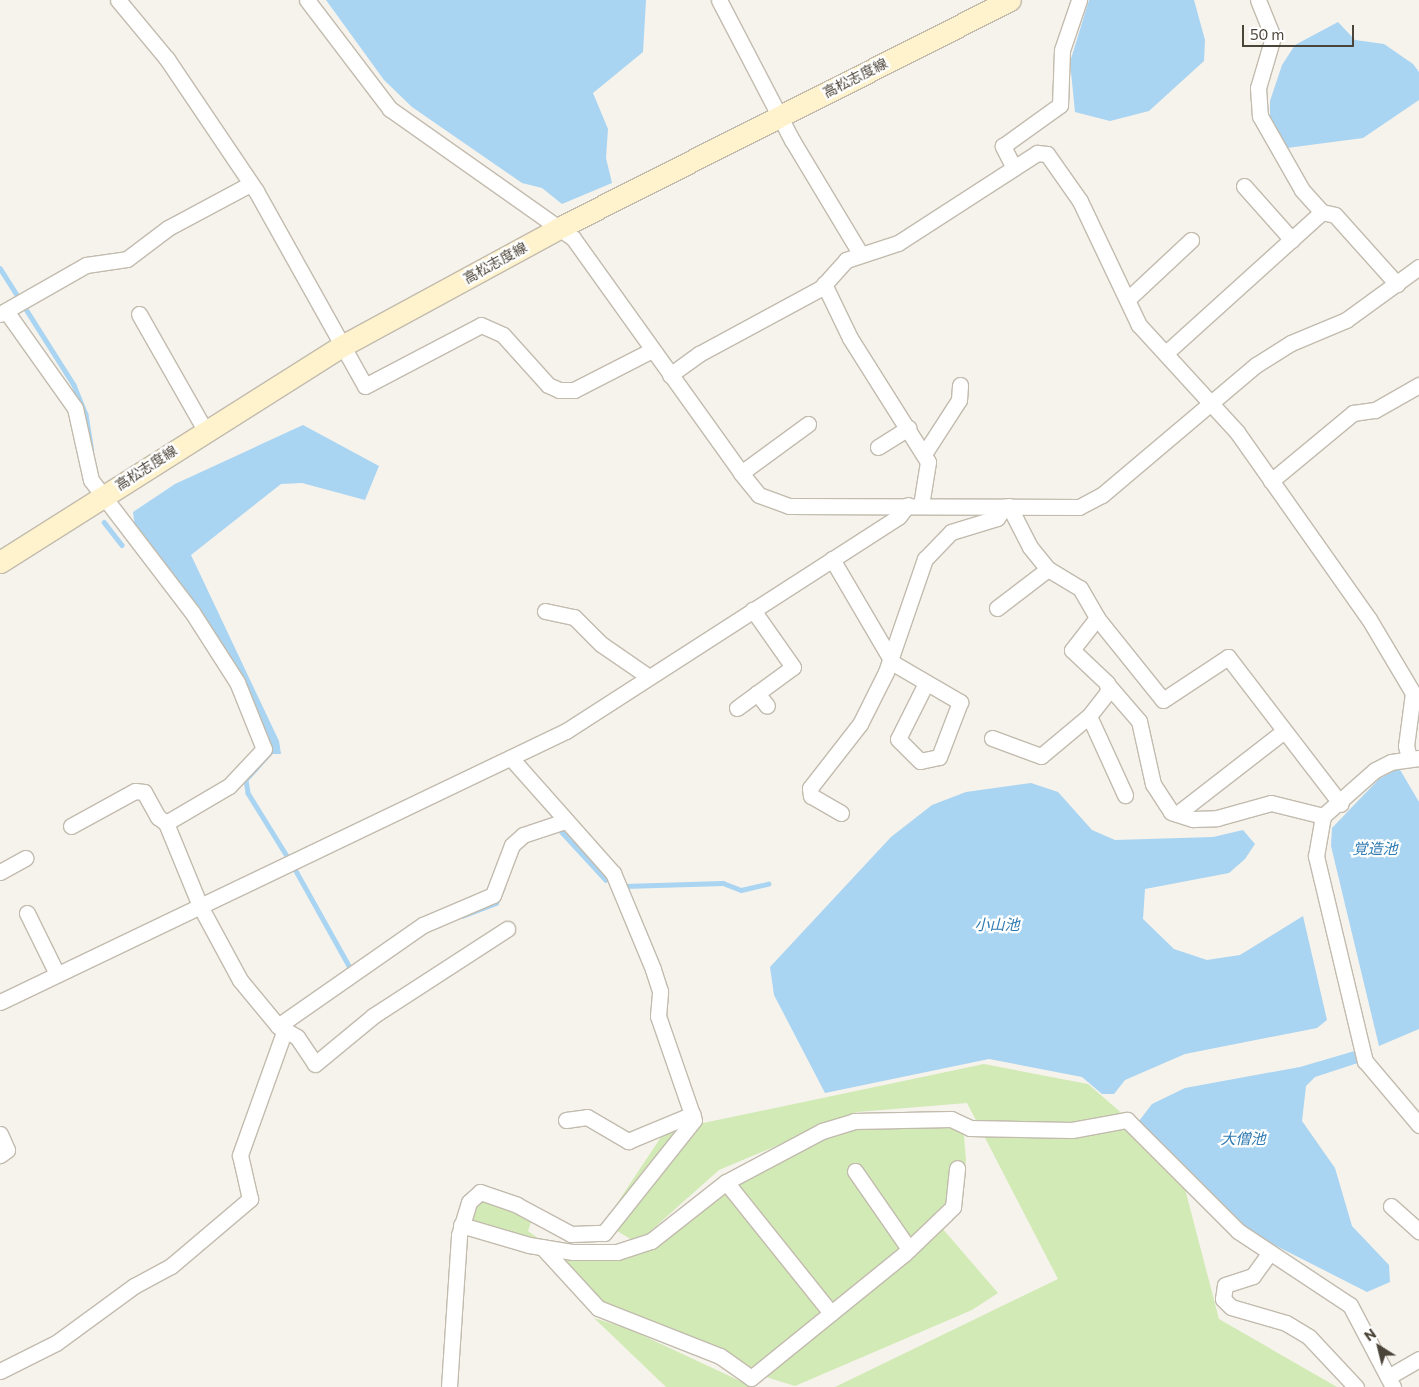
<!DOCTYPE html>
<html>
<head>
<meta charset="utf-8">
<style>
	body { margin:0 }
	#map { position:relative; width:1419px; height:1387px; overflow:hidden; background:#f6f3ec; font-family:Commissioner,"Noto Sans JP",sans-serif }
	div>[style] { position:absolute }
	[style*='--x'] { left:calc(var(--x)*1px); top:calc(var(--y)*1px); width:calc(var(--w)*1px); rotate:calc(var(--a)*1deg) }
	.green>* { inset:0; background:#d2eab5 }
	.water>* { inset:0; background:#a9d4f2 }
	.stream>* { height:4.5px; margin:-2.25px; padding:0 2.25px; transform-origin:2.25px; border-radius:2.25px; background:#a9d4f2 }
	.roads { filter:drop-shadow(1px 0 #c2bbae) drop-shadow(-1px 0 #c2bbae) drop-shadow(0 1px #c2bbae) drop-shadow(0 -1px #c2bbae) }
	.minor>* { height:15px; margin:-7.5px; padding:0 7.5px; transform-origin:7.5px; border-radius:7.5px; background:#fff }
	.secondary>* { height:21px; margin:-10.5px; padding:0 10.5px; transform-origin:10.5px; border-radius:10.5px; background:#fff3cd }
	span { translate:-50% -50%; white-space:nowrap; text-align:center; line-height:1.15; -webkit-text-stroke:4.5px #fff; paint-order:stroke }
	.street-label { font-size:14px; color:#4b4439 }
	.water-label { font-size:15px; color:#2e7ab2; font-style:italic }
	.north { position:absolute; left:1354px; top:1322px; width:50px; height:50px; -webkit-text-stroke:4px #fff; paint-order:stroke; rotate:324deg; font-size:14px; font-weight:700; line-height:20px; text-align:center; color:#4b4439 }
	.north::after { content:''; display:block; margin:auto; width:18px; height:22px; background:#4b4439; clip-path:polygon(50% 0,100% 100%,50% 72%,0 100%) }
	.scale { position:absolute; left:1242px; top:25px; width:112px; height:22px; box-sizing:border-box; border:2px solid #4b4439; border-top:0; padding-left:6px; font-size:15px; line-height:18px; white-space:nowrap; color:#4b4439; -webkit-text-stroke:4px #fff; paint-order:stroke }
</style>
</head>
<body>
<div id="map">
	<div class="green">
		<div style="clip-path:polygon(984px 1064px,1088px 1084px,1178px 1162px,1219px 1319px,1337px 1387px,835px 1387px,1058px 1279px,967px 1103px,857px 1112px,719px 1170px,637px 1243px,604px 1223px,665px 1131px)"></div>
		<div style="clip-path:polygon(963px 1123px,966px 1160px,960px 1202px,942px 1228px,998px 1293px,972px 1310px,795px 1386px,747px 1371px,601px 1305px,566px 1263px,466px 1221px,470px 1207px,483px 1195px,515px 1206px,531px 1222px,528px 1231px,569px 1260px,620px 1257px,654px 1246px,732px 1184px,853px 1124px)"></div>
		<div style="clip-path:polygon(594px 1318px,629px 1329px,753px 1387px,666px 1387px)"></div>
	</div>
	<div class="water">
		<div style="clip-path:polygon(326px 0,646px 0,643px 52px,593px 93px,608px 129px,606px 158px,612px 183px,562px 204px,542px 188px,522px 183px,412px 107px,384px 80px)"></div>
		<div style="clip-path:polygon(1089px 0,1194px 0,1205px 40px,1204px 61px,1149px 111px,1110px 121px,1075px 112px,1070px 62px)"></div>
		<div style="clip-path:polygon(1338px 22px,1355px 40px,1384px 44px,1413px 64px,1419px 72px,1419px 100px,1363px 138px,1287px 148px,1270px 118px,1270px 101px,1282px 65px,1295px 45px)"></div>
		<div style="clip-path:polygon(303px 425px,379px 466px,365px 500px,302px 483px,281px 484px,191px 555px,279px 741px,281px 754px,269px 754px,253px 719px,135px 528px,133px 512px,175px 484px)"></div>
		<div style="clip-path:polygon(1399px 768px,1419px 802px,1419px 1029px,1379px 1046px,1331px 846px,1332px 828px,1379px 779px)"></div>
		<div style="clip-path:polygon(1031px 783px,1058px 792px,1092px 830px,1115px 840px,1213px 837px,1243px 830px,1255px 844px,1245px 859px,1229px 873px,1145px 889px,1143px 919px,1174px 949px,1207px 960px,1240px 955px,1303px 916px,1327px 1020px,1317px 1028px,1185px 1054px,1125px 1080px,1114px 1094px,1102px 1094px,1082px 1077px,989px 1059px,825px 1093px,774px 995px,770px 967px,891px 837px,932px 805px,966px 792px)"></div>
		<div style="clip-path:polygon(1358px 1050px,1361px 1062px,1315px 1077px,1306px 1086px,1302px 1121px,1335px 1168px,1352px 1226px,1389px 1265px,1390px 1282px,1367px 1292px,1251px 1233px,1139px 1121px,1152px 1104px,1185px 1088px,1300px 1067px)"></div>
	</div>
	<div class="stream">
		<div style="--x:0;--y:268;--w:138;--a:57.7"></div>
		<div style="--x:74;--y:385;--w:31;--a:68"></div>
		<div style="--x:86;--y:414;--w:36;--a:81"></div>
		<div style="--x:104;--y:522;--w:29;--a:52"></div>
		<div style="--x:272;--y:751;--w:39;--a:132"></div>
		<div style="--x:246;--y:780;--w:13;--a:81"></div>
		<div style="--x:248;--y:793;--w:74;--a:58.2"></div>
		<div style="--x:559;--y:829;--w:69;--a:47.3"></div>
		<div style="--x:295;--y:869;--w:115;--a:60.8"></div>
		<div style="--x:624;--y:886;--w:99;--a:-1.7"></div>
		<div style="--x:723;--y:883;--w:19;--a:21"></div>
		<div style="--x:741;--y:890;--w:28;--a:-13"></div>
		<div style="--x:462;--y:916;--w:36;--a:-21"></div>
		<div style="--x:496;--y:903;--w:17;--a:-66"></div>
	</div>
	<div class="roads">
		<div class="minor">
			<div style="--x:118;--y:0;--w:77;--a:50.3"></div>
			<div style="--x:167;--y:59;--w:159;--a:56"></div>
			<div style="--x:256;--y:191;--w:223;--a:60.8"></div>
			<div style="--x:365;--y:386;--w:131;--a:-27.7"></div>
			<div style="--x:481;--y:325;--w:24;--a:24"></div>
			<div style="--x:503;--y:335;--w:67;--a:48"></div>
			<div style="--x:548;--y:385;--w:12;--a:24"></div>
			<div style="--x:559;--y:390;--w:15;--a:0"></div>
			<div style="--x:574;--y:390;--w:88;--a:-27.1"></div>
			<div style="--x:307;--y:0;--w:137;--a:52.7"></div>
			<div style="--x:390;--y:109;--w:224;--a:35.2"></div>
			<div style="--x:573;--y:238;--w:289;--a:54.4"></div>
			<div style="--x:741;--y:473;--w:28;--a:51"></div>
			<div style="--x:759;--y:495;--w:32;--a:20"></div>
			<div style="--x:789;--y:506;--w:290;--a:0.2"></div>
			<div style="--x:1079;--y:507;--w:26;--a:-28"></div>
			<div style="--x:1102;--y:495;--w:202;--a:-40.2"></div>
			<div style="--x:1256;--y:365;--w:41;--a:-32.2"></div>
			<div style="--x:1291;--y:343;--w:60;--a:-22.7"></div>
			<div style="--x:1346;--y:320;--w:90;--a:-36"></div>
			<div style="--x:719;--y:0;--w:158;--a:62.5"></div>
			<div style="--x:792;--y:140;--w:132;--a:59"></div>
			<div style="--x:1258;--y:0;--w:40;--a:68"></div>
			<div style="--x:1273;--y:37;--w:53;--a:106.4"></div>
			<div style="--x:1258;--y:88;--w:28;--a:86"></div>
			<div style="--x:1260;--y:116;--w:85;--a:60.4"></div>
			<div style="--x:1302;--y:190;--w:30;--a:48"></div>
			<div style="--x:1014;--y:168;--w:25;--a:-117"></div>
			<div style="--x:1003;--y:146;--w:70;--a:-35.7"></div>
			<div style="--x:1060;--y:105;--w:55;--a:-87.9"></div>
			<div style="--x:1062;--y:50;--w:53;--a:-71.2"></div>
			<div style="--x:1244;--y:186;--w:72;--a:48.4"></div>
			<div style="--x:824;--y:284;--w:60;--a:64.3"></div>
			<div style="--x:850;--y:338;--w:146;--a:57.8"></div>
			<div style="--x:928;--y:462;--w:44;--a:99.2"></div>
			<div style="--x:1129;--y:298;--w:85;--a:-43.1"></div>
			<div style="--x:6;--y:311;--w:119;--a:54.6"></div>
			<div style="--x:75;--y:408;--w:74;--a:77.5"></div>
			<div style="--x:91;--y:480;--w:166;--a:52.6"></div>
			<div style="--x:192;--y:612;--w:83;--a:57.3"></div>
			<div style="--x:237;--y:682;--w:72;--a:68.1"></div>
			<div style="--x:264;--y:749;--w:51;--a:133.4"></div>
			<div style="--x:229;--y:786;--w:73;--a:149.6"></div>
			<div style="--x:166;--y:823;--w:90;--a:67.7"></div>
			<div style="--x:200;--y:906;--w:84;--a:61.6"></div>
			<div style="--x:240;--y:980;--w:60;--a:50.4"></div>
			<div style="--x:278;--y:1026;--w:177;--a:-34.9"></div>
			<div style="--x:423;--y:925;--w:76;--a:-23.2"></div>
			<div style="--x:493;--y:895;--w:53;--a:-69.2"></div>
			<div style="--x:512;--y:845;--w:15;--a:-42"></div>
			<div style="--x:523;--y:835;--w:44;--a:-18.4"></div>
			<div style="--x:0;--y:314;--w:99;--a:-29.7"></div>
			<div style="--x:86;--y:265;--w:41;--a:-8.3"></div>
			<div style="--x:127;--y:259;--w:51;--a:-37.1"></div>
			<div style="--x:168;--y:228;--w:93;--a:-28.2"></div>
			<div style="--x:139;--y:314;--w:133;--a:60.4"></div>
			<div style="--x:1167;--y:352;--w:209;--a:-42.1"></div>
			<div style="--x:1322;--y:212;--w:13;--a:13"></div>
			<div style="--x:1335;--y:215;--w:93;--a:48.1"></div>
			<div style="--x:670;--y:375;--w:36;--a:-36"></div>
			<div style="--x:699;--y:354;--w:139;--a:-28.4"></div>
			<div style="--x:821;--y:288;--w:38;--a:-48"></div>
			<div style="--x:846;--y:260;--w:55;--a:-18.1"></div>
			<div style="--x:898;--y:243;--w:166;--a:-32.9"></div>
			<div style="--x:1037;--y:153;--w:10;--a:6"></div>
			<div style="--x:1047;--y:154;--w:57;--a:54.9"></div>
			<div style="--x:1080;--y:201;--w:137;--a:64.6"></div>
			<div style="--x:1139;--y:325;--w:145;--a:47.5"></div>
			<div style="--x:1237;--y:432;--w:229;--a:54.8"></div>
			<div style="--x:1369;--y:619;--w:86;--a:59.3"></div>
			<div style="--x:1413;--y:693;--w:53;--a:97.5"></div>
			<div style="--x:1406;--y:746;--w:11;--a:75"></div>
			<div style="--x:878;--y:447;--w:36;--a:-32"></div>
			<div style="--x:924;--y:454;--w:64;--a:-57.1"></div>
			<div style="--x:959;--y:400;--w:15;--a:-86"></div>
			<div style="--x:741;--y:473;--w:83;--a:-36.2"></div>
			<div style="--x:1271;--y:481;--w:107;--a:-39.7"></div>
			<div style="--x:1353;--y:413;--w:22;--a:-8"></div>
			<div style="--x:1375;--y:410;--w:51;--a:-29.6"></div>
			<div style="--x:1009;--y:506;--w:46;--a:62.9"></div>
			<div style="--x:1030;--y:547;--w:28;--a:51"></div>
			<div style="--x:1048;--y:569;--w:37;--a:31"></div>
			<div style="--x:1080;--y:588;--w:34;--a:60"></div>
			<div style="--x:1097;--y:618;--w:105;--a:51.2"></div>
			<div style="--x:1163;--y:700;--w:78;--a:-33.5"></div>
			<div style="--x:1228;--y:657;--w:185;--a:52.5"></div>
			<div style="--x:832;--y:559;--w:121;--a:59.6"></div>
			<div style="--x:893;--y:663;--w:78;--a:30.2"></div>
			<div style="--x:960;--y:702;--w:59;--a:110.9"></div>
			<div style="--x:939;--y:757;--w:19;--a:168"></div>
			<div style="--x:920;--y:761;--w:31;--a:-135"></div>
			<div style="--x:898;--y:739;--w:63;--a:-63.4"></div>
			<div style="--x:997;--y:608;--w:64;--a:-37.4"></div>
			<div style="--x:545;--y:611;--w:30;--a:12"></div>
			<div style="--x:574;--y:617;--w:38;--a:45"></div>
			<div style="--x:601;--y:644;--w:58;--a:34.5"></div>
			<div style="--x:1107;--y:684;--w:49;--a:49.1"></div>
			<div style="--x:1139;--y:721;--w:65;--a:77.5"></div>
			<div style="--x:1153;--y:784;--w:33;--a:57"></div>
			<div style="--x:1171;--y:812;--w:23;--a:18"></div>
			<div style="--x:1193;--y:819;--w:24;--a:-2"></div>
			<div style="--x:1217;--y:818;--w:56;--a:-15.5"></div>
			<div style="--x:1271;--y:803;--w:54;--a:14"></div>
			<div style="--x:757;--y:693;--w:16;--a:52"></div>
			<div style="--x:737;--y:708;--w:69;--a:-36.2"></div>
			<div style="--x:793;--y:667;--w:70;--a:-125.1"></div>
			<div style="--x:1089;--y:716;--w:87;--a:65.5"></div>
			<div style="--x:992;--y:738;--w:52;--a:20.2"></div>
			<div style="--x:1041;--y:756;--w:62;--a:-39.8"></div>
			<div style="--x:1089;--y:716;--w:31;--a:-52"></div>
			<div style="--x:1108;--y:692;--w:9;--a:-96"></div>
			<div style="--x:1107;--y:683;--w:48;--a:-136.7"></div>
			<div style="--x:1072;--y:650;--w:41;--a:-52"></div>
			<div style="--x:1419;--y:758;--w:28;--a:172"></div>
			<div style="--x:1391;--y:762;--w:18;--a:153"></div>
			<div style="--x:1375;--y:770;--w:69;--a:138.5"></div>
			<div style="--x:1323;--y:816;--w:41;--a:99.9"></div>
			<div style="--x:1316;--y:856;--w:211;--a:76.6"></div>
			<div style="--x:1365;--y:1061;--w:84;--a:49.8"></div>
			<div style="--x:841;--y:813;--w:34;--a:-150"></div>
			<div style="--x:811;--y:796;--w:8;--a:-97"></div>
			<div style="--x:810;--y:788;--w:81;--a:-52"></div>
			<div style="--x:860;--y:724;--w:58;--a:-63.4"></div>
			<div style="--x:886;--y:672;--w:120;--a:-71"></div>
			<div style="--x:925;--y:559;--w:37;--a:-46"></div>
			<div style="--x:951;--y:532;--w:48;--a:-16.9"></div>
			<div style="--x:997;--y:518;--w:14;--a:-56"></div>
			<div style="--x:1177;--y:814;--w:135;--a:-37.8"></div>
			<div style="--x:71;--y:826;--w:73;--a:-28.7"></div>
			<div style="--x:135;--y:791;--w:9;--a:6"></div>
			<div style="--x:144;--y:792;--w:29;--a:61"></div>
			<div style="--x:158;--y:817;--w:10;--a:37"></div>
			<div style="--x:0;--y:872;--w:29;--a:-29"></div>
			<div style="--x:27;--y:913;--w:68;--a:63.8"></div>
			<div style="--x:0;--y:1002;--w:628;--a:-25.59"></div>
			<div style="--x:566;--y:731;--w:396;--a:-32.8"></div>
			<div style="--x:899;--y:516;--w:14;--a:-51"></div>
			<div style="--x:278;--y:1026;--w:22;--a:30"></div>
			<div style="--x:297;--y:1037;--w:32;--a:56"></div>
			<div style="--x:315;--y:1064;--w:75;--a:-39.6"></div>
			<div style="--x:373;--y:1016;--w:160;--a:-33"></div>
			<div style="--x:566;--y:1120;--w:21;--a:-8"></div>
			<div style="--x:587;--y:1117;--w:48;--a:30.3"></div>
			<div style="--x:628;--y:1141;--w:70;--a:-22.6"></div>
			<div style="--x:0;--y:1134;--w:17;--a:66"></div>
			<div style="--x:7;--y:1150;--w:9;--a:144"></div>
			<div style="--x:855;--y:1171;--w:95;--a:55.3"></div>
			<div style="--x:726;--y:1182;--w:168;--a:51.3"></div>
			<div style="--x:1391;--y:1206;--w:38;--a:42"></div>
			<div style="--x:461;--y:1225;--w:71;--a:16.4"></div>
			<div style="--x:529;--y:1245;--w:45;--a:9"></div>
			<div style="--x:573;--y:1252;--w:44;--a:0"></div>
			<div style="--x:617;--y:1252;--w:36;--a:-18"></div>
			<div style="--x:651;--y:1241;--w:95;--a:-38.2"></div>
			<div style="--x:726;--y:1182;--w:109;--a:-28"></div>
			<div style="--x:822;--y:1131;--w:34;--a:-17"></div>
			<div style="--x:854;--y:1121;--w:97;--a:-1.2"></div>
			<div style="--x:951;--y:1119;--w:21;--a:25"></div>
			<div style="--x:970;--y:1128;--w:102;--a:1.1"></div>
			<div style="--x:1072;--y:1130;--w:56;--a:-10.3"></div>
			<div style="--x:1127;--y:1120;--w:157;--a:45"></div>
			<div style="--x:1238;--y:1231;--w:134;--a:33.5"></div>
			<div style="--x:1350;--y:1305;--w:93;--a:62.3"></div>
			<div style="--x:542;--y:1247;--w:83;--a:47.4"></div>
			<div style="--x:598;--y:1308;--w:131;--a:21.5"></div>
			<div style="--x:720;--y:1356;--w:38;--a:35"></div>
			<div style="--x:751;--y:1378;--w:197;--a:-39"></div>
			<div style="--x:904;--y:1254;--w:68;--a:-43.8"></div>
			<div style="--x:953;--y:1207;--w:39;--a:-84"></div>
			<div style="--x:1268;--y:1255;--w:26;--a:126"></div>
			<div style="--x:1253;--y:1276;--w:29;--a:162"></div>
			<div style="--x:1225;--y:1285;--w:14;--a:98"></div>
			<div style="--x:1223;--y:1299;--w:11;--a:45"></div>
			<div style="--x:1231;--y:1307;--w:57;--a:16.2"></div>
			<div style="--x:1286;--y:1323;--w:27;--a:31"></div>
			<div style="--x:1309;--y:1337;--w:69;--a:46.8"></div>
			<div style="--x:0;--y:1371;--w:63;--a:-26.6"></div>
			<div style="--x:56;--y:1343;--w:97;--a:-36.2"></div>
			<div style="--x:134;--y:1286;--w:42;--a:-28.4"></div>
			<div style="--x:171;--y:1266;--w:104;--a:-40.3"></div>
			<div style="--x:250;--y:1199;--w:45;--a:-102.8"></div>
			<div style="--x:240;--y:1155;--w:131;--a:-70.3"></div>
			<div style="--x:1388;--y:1377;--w:36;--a:-30"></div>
			<div style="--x:449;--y:1387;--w:152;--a:-86.2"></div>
			<div style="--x:459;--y:1235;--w:34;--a:-73"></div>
			<div style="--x:469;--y:1202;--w:15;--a:-42"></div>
			<div style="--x:480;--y:1192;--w:39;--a:19"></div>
			<div style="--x:517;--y:1205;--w:61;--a:28.2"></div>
			<div style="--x:571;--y:1234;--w:33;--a:-2"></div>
			<div style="--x:604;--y:1233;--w:144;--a:-51.5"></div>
			<div style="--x:694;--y:1120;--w:110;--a:-109.1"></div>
			<div style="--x:658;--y:1016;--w:25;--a:-85"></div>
			<div style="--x:660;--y:991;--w:23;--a:-108"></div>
			<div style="--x:653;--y:969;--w:104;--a:-112.6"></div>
			<div style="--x:613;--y:873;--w:154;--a:-131.6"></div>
		</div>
		<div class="secondary">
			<div style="--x:0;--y:562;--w:404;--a:-32.3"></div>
			<div style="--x:342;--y:346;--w:247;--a:-28.5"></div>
			<div style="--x:559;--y:228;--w:505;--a:-26.82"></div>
		</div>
	</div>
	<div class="street-label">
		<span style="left:855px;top:78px;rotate:-27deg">高松志度線</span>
		<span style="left:495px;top:263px;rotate:-29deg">高松志度線</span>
		<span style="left:146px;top:468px;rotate:-33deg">高松志度線</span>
	</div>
	<div class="water-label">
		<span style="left:1375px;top:849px">覚造池</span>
		<span style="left:997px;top:925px">小山池</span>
		<span style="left:1243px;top:1139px">大僧池</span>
	</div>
	<div class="north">N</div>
	<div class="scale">50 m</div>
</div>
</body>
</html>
